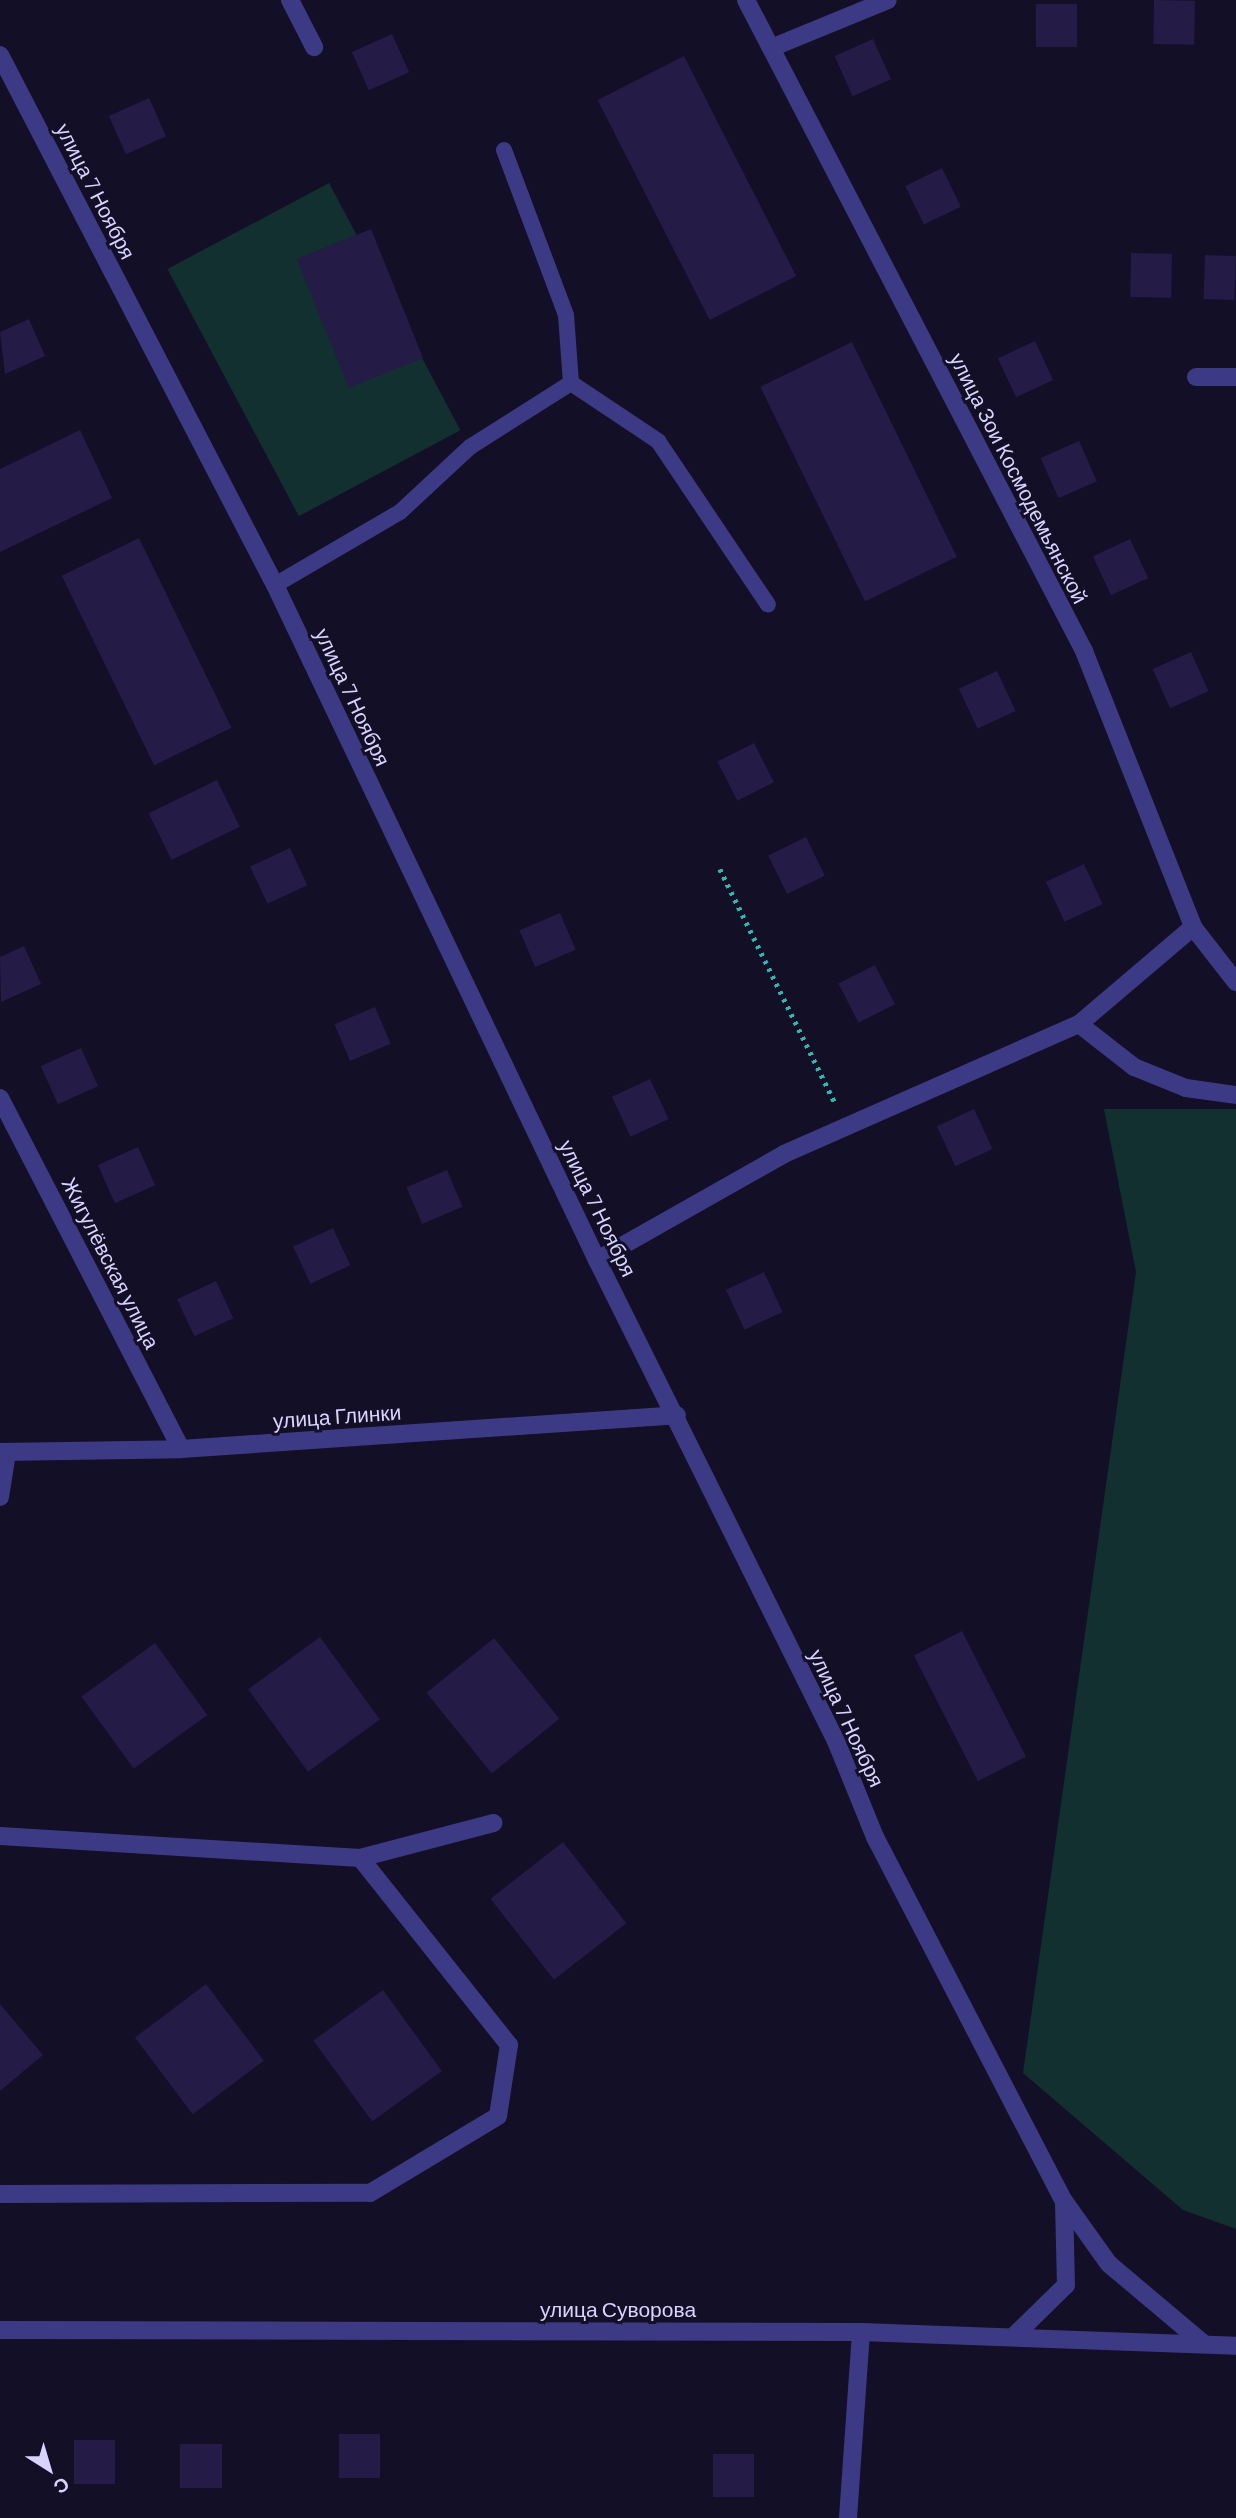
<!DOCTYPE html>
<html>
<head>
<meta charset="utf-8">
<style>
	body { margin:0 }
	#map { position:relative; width:1236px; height:2518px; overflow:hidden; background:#130f26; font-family:Barlow,sans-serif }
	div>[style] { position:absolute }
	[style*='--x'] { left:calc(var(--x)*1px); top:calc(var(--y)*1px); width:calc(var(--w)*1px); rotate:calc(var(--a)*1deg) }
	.green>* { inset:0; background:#12302f; transform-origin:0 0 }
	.building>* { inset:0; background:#241b47; transform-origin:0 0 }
	.path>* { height:4.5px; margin-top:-2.25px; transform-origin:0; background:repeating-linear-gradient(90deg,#2fb8b0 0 3.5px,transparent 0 8.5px) }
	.service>* { height:16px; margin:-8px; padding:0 8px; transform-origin:8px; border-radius:8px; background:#3d3a85 }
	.minor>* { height:18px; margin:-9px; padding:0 9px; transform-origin:9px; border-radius:9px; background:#3d3a85 }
	.tertiary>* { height:18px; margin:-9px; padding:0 9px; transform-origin:9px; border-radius:9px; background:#3d3a85 }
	span { translate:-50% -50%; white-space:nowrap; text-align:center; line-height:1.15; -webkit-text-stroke:6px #130f26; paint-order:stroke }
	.street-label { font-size:21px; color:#d9d4ff }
	.north { position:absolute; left:14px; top:2434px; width:70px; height:70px; -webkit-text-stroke:5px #130f26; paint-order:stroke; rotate:143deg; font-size:19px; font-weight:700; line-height:28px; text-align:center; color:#d9d4ff }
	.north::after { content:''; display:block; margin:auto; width:24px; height:32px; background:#d9d4ff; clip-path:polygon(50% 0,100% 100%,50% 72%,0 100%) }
</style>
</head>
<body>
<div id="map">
	<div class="green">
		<div style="left:329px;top:183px;width:280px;height:183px;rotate:62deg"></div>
		<div style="clip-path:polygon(1104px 1109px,1236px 1109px,1236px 2229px,1183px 2210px,1023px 2073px,1136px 1272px)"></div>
	</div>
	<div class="building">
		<div style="left:1154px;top:0;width:41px;height:44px;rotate:1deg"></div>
		<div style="left:1036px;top:4px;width:41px;height:43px"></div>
		<div style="left:392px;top:34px;width:42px;height:44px;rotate:66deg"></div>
		<div style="left:873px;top:39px;width:44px;height:42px;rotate:66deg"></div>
		<div style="left:684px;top:56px;width:247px;height:97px;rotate:63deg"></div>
		<div style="left:149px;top:98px;width:42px;height:44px;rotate:66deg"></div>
		<div style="left:942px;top:168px;width:43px;height:41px;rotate:64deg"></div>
		<div style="left:371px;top:229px;width:139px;height:80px;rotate:68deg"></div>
		<div style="left:1131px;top:253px;width:41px;height:44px;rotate:1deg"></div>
		<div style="left:1205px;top:255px;width:31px;height:44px;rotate:2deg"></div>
		<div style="clip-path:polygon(29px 319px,45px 356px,5px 374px,0 332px)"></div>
		<div style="left:1035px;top:341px;width:43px;height:41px;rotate:65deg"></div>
		<div style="left:852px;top:342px;width:239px;height:102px;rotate:64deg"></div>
		<div style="clip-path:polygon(80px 430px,112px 498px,0 552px,0 469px)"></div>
		<div style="left:1079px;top:441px;width:44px;height:42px;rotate:66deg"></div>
		<div style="left:139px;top:538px;width:211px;height:86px;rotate:64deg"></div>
		<div style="left:1130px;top:539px;width:43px;height:41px;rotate:65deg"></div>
		<div style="left:1191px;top:652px;width:43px;height:42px;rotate:66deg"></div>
		<div style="left:997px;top:671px;width:44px;height:42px;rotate:65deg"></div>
		<div style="left:754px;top:743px;width:44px;height:41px;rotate:63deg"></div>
		<div style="left:217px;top:780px;width:52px;height:76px;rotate:64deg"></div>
		<div style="left:806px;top:837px;width:43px;height:42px;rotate:64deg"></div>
		<div style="left:290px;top:848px;width:41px;height:44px;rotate:65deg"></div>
		<div style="left:1084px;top:864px;width:44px;height:42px;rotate:65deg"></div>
		<div style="left:560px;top:913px;width:40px;height:44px;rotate:67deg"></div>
		<div style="clip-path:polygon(24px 946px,41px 984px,1px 1002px,0 957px)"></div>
		<div style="left:875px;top:965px;width:44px;height:41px;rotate:63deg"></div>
		<div style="left:375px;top:1007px;width:40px;height:44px;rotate:67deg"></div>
		<div style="left:81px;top:1048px;width:42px;height:44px;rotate:66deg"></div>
		<div style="left:650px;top:1079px;width:44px;height:42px;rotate:65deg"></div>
		<div style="left:974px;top:1109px;width:44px;height:41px;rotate:65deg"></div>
		<div style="left:138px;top:1147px;width:42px;height:44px;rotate:66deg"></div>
		<div style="left:447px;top:1170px;width:40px;height:44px;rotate:67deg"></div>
		<div style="left:333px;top:1228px;width:41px;height:44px;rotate:65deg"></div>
		<div style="left:764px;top:1272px;width:44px;height:42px;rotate:65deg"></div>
		<div style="left:216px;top:1281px;width:41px;height:43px;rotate:65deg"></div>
		<div style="left:962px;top:1631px;width:141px;height:54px;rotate:63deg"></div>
		<div style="left:320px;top:1637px;width:102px;height:89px;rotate:54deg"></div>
		<div style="left:494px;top:1638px;width:104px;height:87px;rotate:51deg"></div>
		<div style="left:155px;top:1643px;width:89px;height:91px;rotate:54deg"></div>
		<div style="left:563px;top:1842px;width:103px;height:92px;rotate:52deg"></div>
		<div style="left:206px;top:1984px;width:96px;height:89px;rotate:53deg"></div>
		<div style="left:383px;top:1990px;width:100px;height:86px;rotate:54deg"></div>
		<div style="clip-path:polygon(0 2004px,43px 2055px,0 2091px)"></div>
		<div style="left:339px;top:2434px;width:41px;height:44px"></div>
		<div style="left:74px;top:2440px;width:41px;height:44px"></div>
		<div style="left:180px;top:2444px;width:42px;height:44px"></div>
		<div style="left:713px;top:2454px;width:41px;height:43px"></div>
	</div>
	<div class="path">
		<div style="--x:720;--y:869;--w:261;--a:63.8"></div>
	</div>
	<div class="service">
		<div style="--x:504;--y:150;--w:176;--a:69.4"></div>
		<div style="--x:566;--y:315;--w:68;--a:85.8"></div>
		<div style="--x:275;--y:585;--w:145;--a:-30.3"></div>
		<div style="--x:400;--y:512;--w:96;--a:-42.9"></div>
		<div style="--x:470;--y:447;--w:120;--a:-32.4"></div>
		<div style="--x:571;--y:383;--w:105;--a:33.7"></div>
		<div style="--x:658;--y:441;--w:197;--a:56.1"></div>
	</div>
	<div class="minor">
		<div style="--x:290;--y:0;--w:53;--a:62.9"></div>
		<div style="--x:746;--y:0;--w:734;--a:62.56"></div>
		<div style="--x:1084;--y:651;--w:297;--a:68.4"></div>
		<div style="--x:1193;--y:927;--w:70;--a:52"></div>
		<div style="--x:771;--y:48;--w:126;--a:-22.3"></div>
		<div style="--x:1196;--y:377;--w:40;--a:0"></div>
		<div style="--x:1079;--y:1024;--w:70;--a:38"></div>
		<div style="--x:1134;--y:1067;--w:56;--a:22"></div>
		<div style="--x:1186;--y:1088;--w:50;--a:8"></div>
		<div style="--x:0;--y:1098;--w:395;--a:62.7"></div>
		<div style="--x:597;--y:1260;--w:215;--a:-29.5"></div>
		<div style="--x:784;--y:1154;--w:322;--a:-23.8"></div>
		<div style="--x:1079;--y:1024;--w:150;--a:-40.4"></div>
		<div style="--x:0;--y:1452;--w:181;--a:-0.9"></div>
		<div style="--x:181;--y:1449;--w:497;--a:-3.9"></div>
		<div style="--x:0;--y:1497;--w:45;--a:-81"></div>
		<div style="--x:0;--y:1836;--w:361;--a:3.5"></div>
		<div style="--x:360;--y:1858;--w:138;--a:-14.7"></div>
		<div style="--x:0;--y:2194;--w:370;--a:-0.2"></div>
		<div style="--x:370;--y:2193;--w:149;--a:-31"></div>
		<div style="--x:498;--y:2116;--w:72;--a:-81.2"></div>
		<div style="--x:509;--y:2045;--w:239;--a:-128.5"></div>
		<div style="--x:848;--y:2518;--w:186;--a:-86"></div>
	</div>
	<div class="tertiary">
		<div style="--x:0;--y:55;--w:597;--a:62.58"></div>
		<div style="--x:275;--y:585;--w:748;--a:64.5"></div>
		<div style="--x:597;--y:1260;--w:537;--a:63.58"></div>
		<div style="--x:836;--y:1741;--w:104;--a:67.9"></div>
		<div style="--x:875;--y:1837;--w:410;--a:62.6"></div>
		<div style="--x:1064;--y:2201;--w:77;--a:54.5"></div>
		<div style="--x:1109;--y:2264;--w:124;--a:40.1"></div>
		<div style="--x:0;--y:2330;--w:861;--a:0.13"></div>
		<div style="--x:861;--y:2332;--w:375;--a:2.1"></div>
		<div style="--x:1015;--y:2335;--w:71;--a:-44.4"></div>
		<div style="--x:1066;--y:2285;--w:84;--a:-91.4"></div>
	</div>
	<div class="street-label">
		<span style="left:96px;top:191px;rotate:63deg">улица 7 Ноября</span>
		<span style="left:1019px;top:478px;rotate:63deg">улица Зои Космодемьянской</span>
		<span style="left:353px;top:697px;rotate:65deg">улица 7 Ноября</span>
		<span style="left:598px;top:1208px;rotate:64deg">улица 7 Ноября</span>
		<span style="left:111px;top:1263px;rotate:63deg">Жигулёвская улица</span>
		<span style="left:337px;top:1416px;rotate:-4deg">улица Глинки</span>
		<span style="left:847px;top:1718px;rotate:65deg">улица 7 Ноября</span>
		<span style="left:618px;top:2309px">улица Суворова</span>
	</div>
	<div class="north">С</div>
</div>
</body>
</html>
